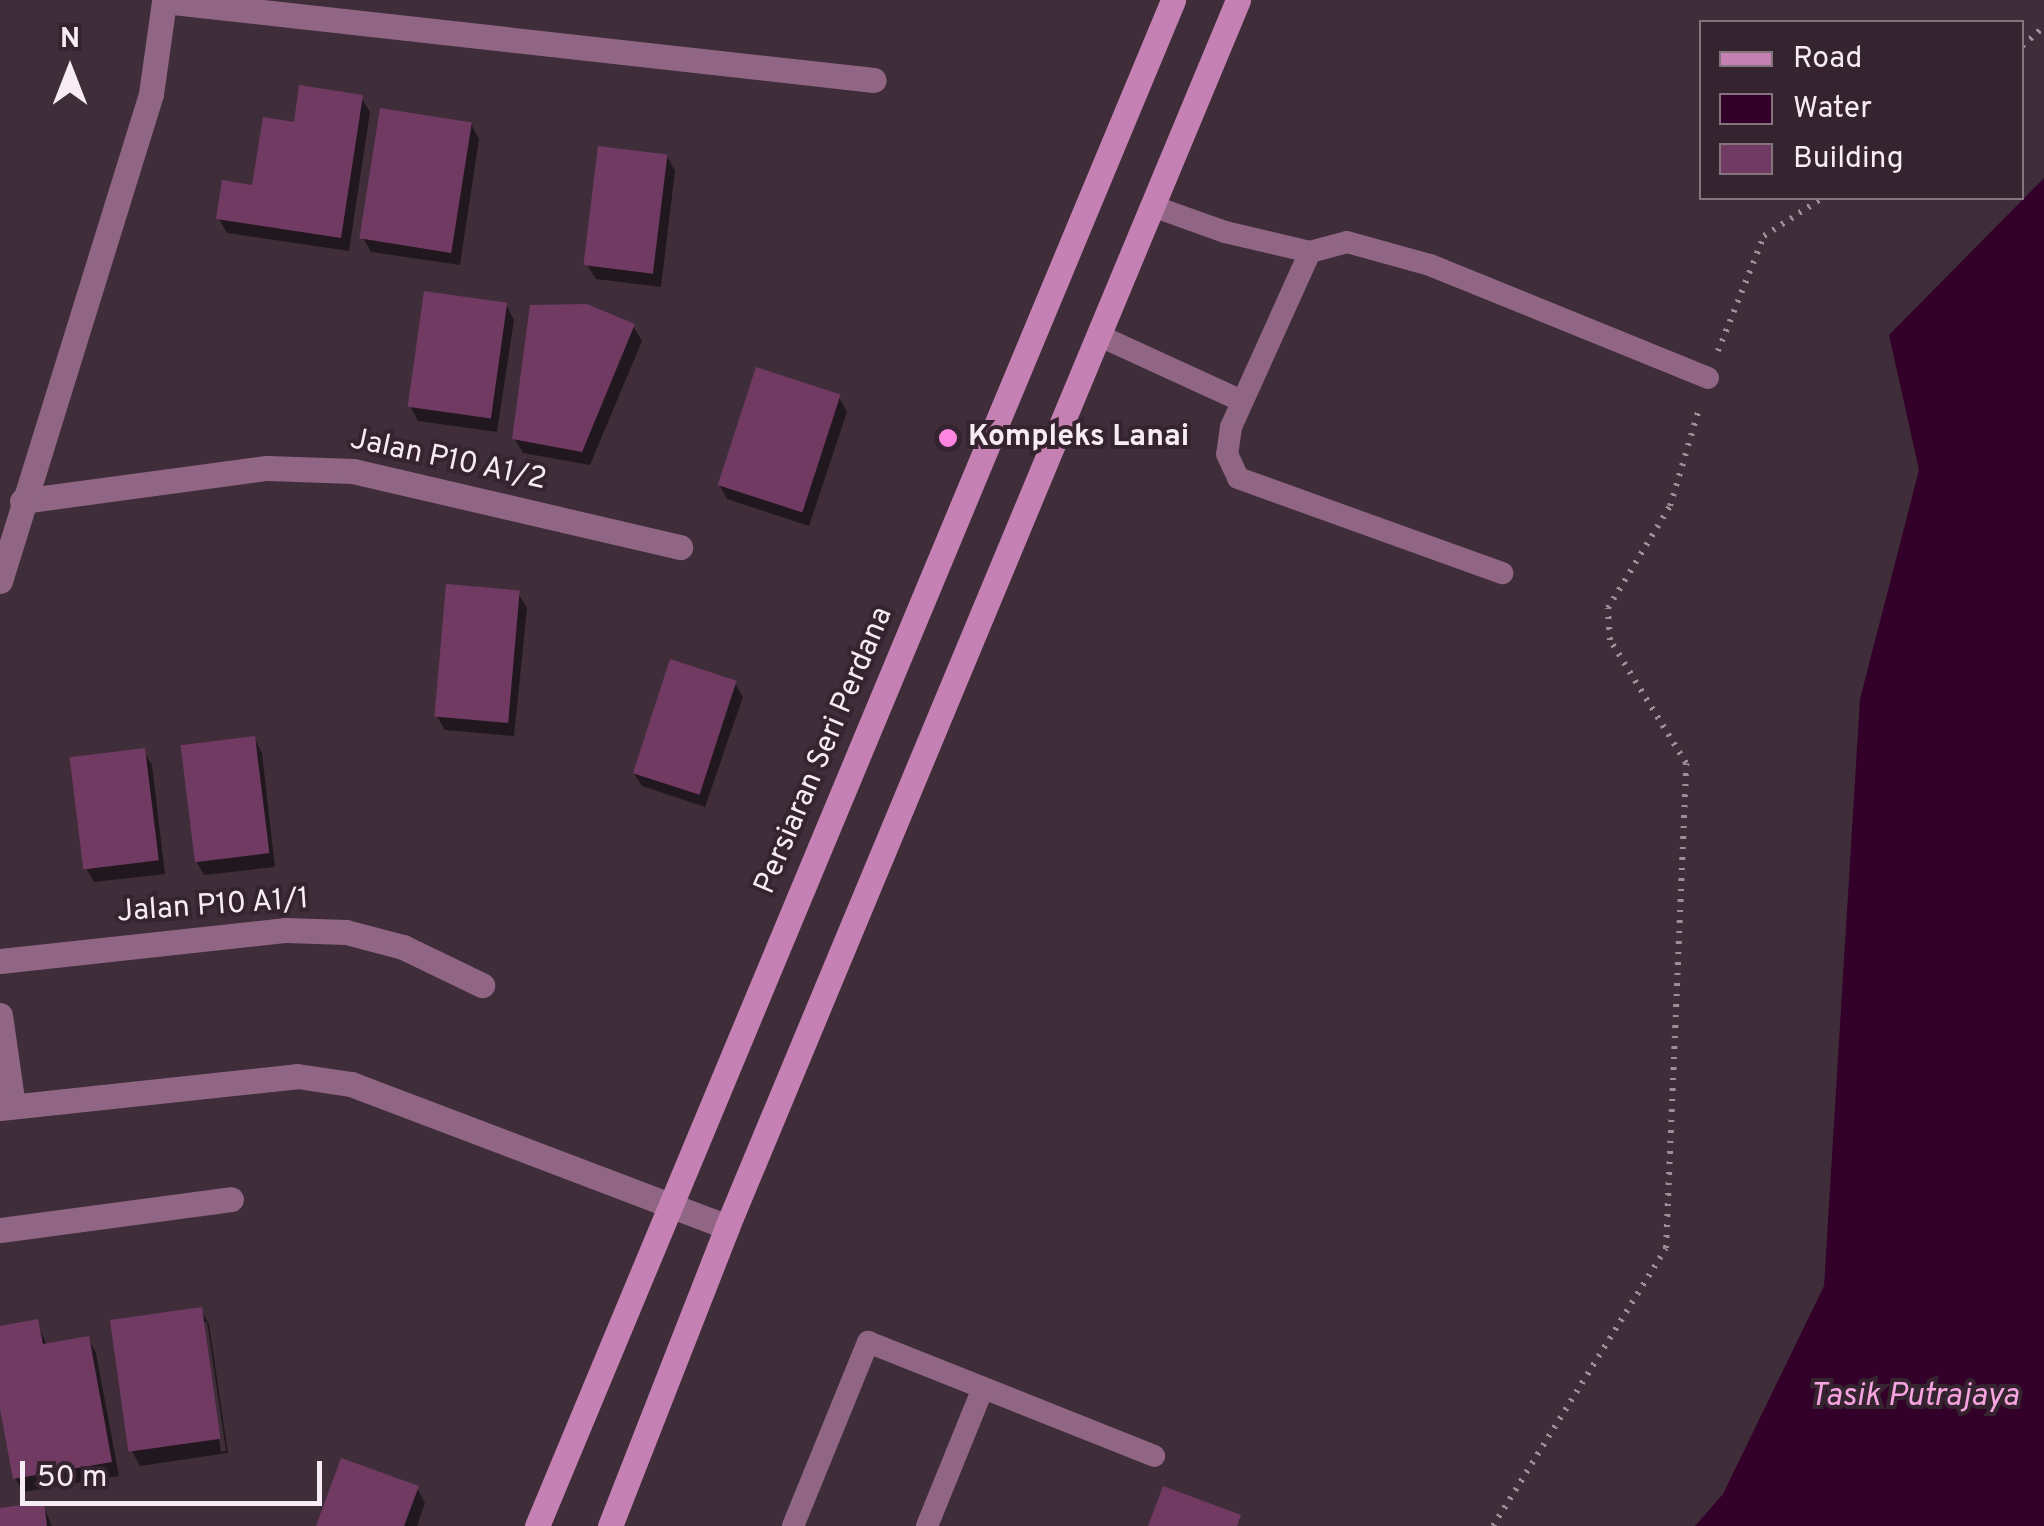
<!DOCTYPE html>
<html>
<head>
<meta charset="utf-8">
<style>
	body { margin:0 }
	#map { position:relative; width:2044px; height:1526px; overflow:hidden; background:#3f2e3a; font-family:Overpass,sans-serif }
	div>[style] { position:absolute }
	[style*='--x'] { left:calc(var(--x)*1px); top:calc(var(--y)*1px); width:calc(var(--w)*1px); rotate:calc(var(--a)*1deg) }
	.water>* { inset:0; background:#320029 }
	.shadow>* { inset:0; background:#0007 }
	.building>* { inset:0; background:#713a63; transform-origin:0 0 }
	.path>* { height:6px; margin-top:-3px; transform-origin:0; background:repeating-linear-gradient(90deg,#9d8f99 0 2.5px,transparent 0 10.5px) }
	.lane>* { height:22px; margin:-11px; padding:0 11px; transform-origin:11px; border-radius:11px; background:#916685 }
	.street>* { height:25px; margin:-12.5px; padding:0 12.5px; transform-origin:12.5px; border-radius:12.5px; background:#916685 }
	.secondary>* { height:25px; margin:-12.5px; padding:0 12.5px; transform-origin:12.5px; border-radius:12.5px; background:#c581b3 }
	.dots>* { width:28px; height:28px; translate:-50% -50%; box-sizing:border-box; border:5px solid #352430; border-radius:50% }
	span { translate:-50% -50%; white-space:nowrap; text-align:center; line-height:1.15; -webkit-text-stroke:8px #352430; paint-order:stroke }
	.poi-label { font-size:30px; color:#f8ecf4; font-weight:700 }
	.left { translate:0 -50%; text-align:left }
	.street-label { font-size:30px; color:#f8ecf4 }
	.water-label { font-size:32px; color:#f7a3e0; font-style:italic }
	.legend { position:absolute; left:1699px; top:20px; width:325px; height:180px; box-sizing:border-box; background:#352430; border:2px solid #83747e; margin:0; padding:12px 18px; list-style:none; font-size:30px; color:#f8ecf4 }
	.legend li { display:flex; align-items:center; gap:20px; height:50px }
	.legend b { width:50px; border:2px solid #83747e }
	.north { position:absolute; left:20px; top:20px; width:100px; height:100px; -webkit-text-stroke:8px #352430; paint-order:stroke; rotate:0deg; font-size:28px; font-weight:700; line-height:40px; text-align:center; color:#f8ecf4 }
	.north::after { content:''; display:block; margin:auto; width:35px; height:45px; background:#f8ecf4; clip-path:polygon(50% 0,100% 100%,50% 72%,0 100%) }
	.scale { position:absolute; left:20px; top:1461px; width:302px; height:45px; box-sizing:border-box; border:5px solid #f8ecf4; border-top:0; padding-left:12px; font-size:30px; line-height:35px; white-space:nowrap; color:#f8ecf4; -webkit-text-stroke:8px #352430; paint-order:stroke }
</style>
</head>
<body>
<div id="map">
	<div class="water">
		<div style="clip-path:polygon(2044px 178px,2044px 1526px,1695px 1526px,1723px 1494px,1824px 1286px,1860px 699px,1919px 470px,1889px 335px)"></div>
	</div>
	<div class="shadow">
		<div style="clip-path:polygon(361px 97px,370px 112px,349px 251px,227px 233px,219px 219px,255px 188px,296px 125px)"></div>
		<div style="clip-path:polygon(471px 124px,479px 139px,460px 265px,371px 252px,363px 238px)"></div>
		<div style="clip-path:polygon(667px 156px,675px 171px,661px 287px,596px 279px,587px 265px)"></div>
		<div style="clip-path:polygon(506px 305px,514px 320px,497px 432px,418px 421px,410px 406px)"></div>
		<div style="clip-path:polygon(633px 326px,642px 341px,590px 465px,523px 453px,514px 438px)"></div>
		<div style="clip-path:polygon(839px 397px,847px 412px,809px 526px,727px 499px,719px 484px)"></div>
		<div style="clip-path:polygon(518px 593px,527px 608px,514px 736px,445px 730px,436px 715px)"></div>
		<div style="clip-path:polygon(735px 683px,743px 697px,705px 807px,642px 786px,633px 772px)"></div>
		<div style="clip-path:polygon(254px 738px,262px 753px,275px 867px,204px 875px,196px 861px)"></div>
		<div style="clip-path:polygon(143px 750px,152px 765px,165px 874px,94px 882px,86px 868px)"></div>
		<div style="clip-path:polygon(evenodd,201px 1310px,209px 1324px,228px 1453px,140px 1466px,132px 1451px,201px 1310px,202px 1322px,207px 1322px,226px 1451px,221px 1452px,202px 1322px)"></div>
		<div style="clip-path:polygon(37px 1322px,47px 1346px,88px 1338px,96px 1353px,119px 1476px,23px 1492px,15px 1478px,0 1395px,0 1328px)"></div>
		<div style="clip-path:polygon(417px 1488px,425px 1503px,417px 1526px,318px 1526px)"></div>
		<div style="clip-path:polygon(43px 1505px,52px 1526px,0 1526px,0 1510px)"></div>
	</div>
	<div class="building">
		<div style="clip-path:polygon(299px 85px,363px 95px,341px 238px,216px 219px,222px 180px,252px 185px,263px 117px,294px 122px)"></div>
		<div style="left:380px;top:108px;width:93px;height:132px;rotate:9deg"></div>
		<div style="left:598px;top:146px;width:70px;height:120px;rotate:7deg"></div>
		<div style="left:424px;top:291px;width:84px;height:117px;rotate:8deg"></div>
		<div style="clip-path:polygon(587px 304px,635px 324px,582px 452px,512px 439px,530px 305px)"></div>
		<div style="left:756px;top:367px;width:89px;height:124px;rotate:18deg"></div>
		<div style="left:446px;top:584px;width:74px;height:133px;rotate:5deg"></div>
		<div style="left:670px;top:659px;width:70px;height:120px;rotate:18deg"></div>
		<div style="left:255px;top:736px;width:118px;height:75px;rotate:83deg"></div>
		<div style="left:145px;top:748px;width:113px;height:76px;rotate:83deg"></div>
		<div style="left:202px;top:1307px;width:133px;height:93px;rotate:82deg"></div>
		<div style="clip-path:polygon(38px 1319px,43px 1344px,89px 1336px,112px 1462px,13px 1479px,0 1409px,0 1326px)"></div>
		<div style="clip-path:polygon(341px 1458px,419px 1486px,404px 1526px,316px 1526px)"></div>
		<div style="clip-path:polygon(1163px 1486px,1241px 1515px,1237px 1526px,1148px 1526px)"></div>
		<div style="clip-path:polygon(44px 1502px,47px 1526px,0 1526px,0 1508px)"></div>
	</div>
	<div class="path">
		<div style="--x:2022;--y:46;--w:29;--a:-41"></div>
		<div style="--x:1718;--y:351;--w:124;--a:-68.2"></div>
		<div style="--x:1764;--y:236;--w:69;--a:-33.2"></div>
		<div style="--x:1493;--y:1526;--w:327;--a:-58.1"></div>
		<div style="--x:1666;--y:1248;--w:485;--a:-87.6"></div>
		<div style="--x:1686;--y:763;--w:145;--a:-121.7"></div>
		<div style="--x:1610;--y:640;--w:32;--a:-94"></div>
		<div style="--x:1608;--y:608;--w:119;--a:-58.7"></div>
		<div style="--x:1670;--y:506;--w:104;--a:-73.3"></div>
	</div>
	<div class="lane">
		<div style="--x:1155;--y:207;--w:74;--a:19.7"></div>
		<div style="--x:1225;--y:232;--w:87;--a:13.2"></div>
		<div style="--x:1310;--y:252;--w:38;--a:-15"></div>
		<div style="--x:1347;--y:242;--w:86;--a:15.5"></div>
		<div style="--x:1430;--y:265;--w:300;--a:22.1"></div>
		<div style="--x:1310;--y:252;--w:192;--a:114.3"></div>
		<div style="--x:1231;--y:427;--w:27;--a:98"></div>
		<div style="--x:1227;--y:454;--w:26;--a:65"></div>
		<div style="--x:1238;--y:478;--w:281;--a:19.8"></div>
		<div style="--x:1100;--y:336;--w:156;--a:24.6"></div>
		<div style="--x:793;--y:1526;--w:199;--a:-67.8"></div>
		<div style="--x:868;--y:1342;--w:308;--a:21.7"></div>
		<div style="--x:927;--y:1526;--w:149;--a:-67.9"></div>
	</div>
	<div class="street">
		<div style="--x:22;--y:501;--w:247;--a:-7.7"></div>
		<div style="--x:267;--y:468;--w:86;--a:2"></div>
		<div style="--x:353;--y:471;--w:336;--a:13.1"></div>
		<div style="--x:0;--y:581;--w:510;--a:-72.77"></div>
		<div style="--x:151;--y:94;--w:94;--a:-82"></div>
		<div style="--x:164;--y:1;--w:714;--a:6.35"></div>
		<div style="--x:0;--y:961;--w:288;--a:-6.2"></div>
		<div style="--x:286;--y:930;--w:60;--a:1.9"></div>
		<div style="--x:346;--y:932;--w:59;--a:14.7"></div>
		<div style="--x:403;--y:947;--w:88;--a:25.7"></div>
		<div style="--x:0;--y:1015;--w:92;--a:81.9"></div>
		<div style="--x:0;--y:1108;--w:299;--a:-6.1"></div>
		<div style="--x:297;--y:1076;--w:55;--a:8.4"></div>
		<div style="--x:351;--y:1084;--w:402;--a:20.8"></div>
		<div style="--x:0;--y:1230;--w:233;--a:-7.6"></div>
	</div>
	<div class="secondary">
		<div style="--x:537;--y:1526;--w:1653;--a:-67.37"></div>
		<div style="--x:610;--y:1526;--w:321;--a:-68.6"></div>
		<div style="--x:727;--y:1227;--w:1329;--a:-67.39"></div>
	</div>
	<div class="dots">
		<div style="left:948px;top:438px;background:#fe86e1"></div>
	</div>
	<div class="poi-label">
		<span class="left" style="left:968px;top:438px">Kompleks Lanai</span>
	</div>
	<div class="street-label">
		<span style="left:448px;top:461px;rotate:12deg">Jalan P10 A1/2</span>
		<span style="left:825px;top:751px;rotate:-67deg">Persiaran Seri Perdana</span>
		<span style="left:213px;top:907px;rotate:-4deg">Jalan P10 A1/1</span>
	</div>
	<div class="water-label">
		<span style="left:1914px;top:1397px">Tasik Putrajaya</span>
	</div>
	<ul class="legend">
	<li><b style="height:12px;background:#c581b3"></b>Road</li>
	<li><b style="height:28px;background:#320029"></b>Water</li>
	<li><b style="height:28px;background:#713a63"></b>Building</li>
	</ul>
	<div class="north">N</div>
	<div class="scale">50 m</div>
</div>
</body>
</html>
